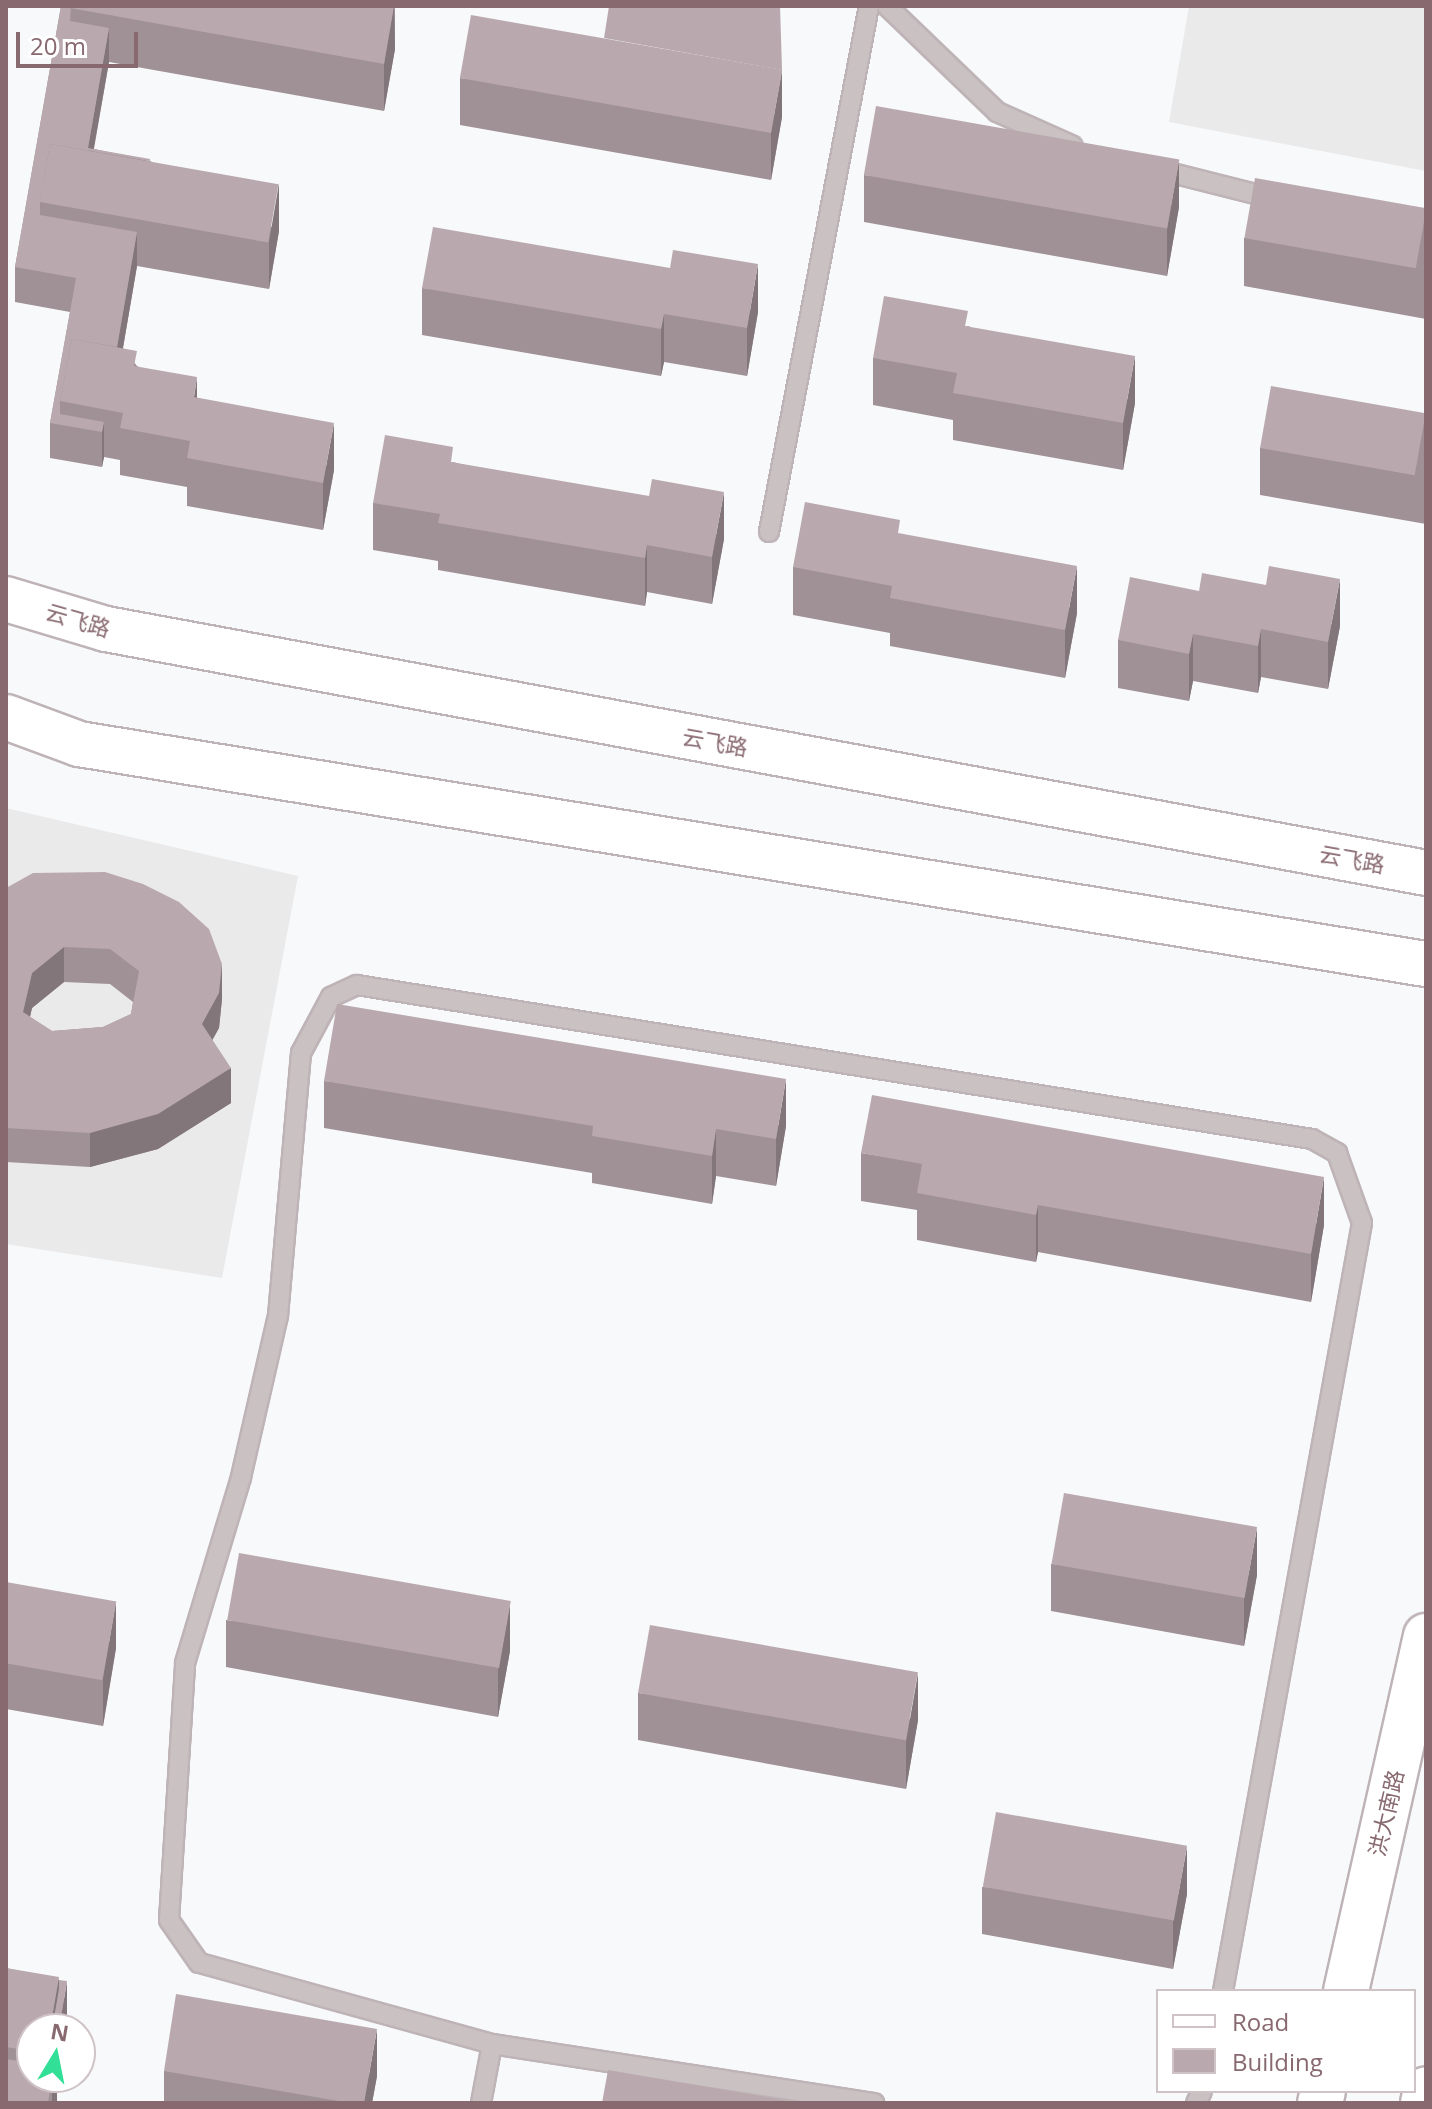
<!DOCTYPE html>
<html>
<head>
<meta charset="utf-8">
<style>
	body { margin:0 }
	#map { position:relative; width:1432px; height:2109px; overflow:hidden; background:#f8f9fa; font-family:"Open Sans","Noto Sans SC",sans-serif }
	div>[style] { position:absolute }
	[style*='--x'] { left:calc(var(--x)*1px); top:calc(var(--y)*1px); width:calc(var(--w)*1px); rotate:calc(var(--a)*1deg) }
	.built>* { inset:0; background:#ebeaeb }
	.roads { filter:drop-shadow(2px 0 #beb3b6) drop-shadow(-2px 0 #beb3b6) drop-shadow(0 2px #beb3b6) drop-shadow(0 -2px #beb3b6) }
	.lane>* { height:18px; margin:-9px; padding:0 9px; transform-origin:9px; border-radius:9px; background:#cac1c3 }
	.secondary>* { height:44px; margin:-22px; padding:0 22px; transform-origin:22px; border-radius:22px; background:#fff }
	.wall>* { inset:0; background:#9f9196 }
	.shaded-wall>* { inset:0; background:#82767a; transform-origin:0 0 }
	.building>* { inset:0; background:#b9a9ae; transform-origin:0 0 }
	span { translate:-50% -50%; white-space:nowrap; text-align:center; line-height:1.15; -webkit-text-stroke:8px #fff; paint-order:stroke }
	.street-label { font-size:22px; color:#886970 }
	.frame { position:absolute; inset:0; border:8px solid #886970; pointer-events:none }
	.legend { position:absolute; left:1156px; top:1989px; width:260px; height:104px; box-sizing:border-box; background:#fff; border:2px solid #cfc3c6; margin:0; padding:10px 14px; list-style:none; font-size:24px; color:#886970 }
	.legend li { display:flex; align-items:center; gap:16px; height:40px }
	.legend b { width:40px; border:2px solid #cfc3c6 }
	.north { position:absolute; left:16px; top:2013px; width:80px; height:80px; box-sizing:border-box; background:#fff; border:2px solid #cfc3c6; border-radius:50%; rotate:10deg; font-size:22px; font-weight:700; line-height:32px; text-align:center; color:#886970 }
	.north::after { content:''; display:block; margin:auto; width:28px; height:36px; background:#31e096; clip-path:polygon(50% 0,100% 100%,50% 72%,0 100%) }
	.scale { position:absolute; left:16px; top:32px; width:122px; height:36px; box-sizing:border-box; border:4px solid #886970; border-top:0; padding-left:10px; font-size:24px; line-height:28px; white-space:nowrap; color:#886970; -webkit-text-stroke:6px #fff; paint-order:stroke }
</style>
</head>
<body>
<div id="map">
	<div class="built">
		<div style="clip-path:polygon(1189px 6px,1426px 6px,1426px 171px,1169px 122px)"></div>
		<div style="clip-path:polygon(6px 808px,298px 876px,222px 1278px,6px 1244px)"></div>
	</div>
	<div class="roads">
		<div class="lane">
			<div style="--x:887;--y:6;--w:153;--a:43.9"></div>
			<div style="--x:997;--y:112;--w:83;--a:24.1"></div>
			<div style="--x:1156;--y:169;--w:123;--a:14.1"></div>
			<div style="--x:769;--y:532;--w:535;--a:-79.24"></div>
			<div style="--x:492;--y:2044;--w:304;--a:-164.5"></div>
			<div style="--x:199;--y:1963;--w:52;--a:-124.9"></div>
			<div style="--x:169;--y:1920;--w:257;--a:-86.4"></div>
			<div style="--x:185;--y:1663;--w:194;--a:-73.2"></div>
			<div style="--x:241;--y:1477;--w:165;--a:-77.1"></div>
			<div style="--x:278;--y:1316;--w:264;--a:-85"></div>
			<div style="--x:301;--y:1053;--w:64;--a:-61.8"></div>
			<div style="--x:331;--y:997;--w:29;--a:-25"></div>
			<div style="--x:357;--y:985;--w:967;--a:9.16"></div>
			<div style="--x:1312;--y:1139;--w:29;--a:29"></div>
			<div style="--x:1337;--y:1153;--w:74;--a:70.3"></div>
			<div style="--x:1362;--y:1223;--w:780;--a:100.26"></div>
			<div style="--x:481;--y:2103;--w:60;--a:-79.4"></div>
			<div style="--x:492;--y:2044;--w:387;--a:8.8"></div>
			<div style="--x:1196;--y:2103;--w:13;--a:-63"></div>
		</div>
		<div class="secondary">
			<div style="--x:6;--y:599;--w:104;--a:16.7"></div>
			<div style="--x:106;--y:629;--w:1342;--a:10.47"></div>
			<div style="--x:6;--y:717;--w:78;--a:20.3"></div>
			<div style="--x:79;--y:744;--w:1365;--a:9.28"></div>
			<div style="--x:1346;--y:1991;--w:364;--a:-77.3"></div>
			<div style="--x:1320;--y:2103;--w:12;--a:-76"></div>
			<div style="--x:1423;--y:2103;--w:14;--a:-78"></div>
		</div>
	</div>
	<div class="wall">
		<div style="clip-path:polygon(61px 6px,395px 6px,395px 49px,384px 111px,109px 62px,94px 149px,150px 161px,279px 231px,269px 289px,137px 266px,123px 348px,137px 366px,334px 470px,323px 530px,187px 506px,187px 487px,120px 475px,120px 460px,104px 457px,102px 467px,50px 458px,50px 423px,70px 312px,15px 302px,15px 267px)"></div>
		<div style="clip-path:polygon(460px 78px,782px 117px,771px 180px,460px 125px)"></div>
		<div style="clip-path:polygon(864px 175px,1179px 207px,1167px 276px,864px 222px)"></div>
		<div style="clip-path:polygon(1426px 209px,1426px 319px,1244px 286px,1244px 238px)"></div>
		<div style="clip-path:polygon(422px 288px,758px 312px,747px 376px,664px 362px,661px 376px,422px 335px)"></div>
		<div style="clip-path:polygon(968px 326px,1135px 403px,1123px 470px,953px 440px,953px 420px,873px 405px,873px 358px)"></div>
		<div style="clip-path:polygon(1426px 413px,1426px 524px,1260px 495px,1260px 448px)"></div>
		<div style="clip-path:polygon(453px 462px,724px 539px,712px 604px,647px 592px,645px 606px,438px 570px,438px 561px,373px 550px,373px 503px)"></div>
		<div style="clip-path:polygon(900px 534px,1077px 613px,1065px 678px,890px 646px,890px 633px,793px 615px,793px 567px)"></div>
		<div style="clip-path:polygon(1199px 591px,1340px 626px,1328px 689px,1261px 677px,1258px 693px,1193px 681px,1189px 701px,1118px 688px,1118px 640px)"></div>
		<div style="clip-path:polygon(evenodd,6px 888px,222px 999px,219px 1028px,212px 1040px,231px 1103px,158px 1149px,90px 1167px,6px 1162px,6px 888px,64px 982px,110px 984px,133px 1002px,131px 1014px,103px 1027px,52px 1031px,30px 1017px,32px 1008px,64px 982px)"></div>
		<div style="clip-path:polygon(324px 1081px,786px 1126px,776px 1186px,716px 1176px,712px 1204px,592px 1183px,592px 1173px,324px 1128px)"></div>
		<div style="clip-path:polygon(861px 1153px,1324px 1225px,1311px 1302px,1038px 1252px,1036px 1262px,917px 1240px,917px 1210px,861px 1201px)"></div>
		<div style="clip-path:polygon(1051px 1564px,1257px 1575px,1244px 1646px,1051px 1611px)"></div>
		<div style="clip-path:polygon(6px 1582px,116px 1648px,103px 1726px,6px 1709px)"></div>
		<div style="clip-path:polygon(226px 1620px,510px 1651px,498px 1717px,226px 1667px)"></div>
		<div style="clip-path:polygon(638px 1693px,918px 1720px,906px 1789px,638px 1740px)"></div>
		<div style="clip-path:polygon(982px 1887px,1187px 1894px,1173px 1969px,982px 1934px)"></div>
		<div style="clip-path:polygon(6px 1968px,59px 1980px,67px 2016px,65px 2029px,32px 2029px,32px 2077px,57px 2077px,53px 2103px,6px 2103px)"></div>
		<div style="clip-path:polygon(164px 2071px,377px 2076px,372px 2103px,164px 2103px)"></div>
	</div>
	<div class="shaded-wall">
		<div style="clip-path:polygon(394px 6px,395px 49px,384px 111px,384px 64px)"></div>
		<div style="clip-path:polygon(109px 28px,109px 62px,91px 163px,88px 148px)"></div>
		<div style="clip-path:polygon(782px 70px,782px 117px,771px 180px,771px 132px)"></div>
		<div style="clip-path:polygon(1179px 160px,1179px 207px,1167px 276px,1167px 228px)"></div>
		<div style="clip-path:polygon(279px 183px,279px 231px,269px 289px,269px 242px)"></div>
		<div style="clip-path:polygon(137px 232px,137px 266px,115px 394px,115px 359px)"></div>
		<div style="clip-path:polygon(758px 264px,758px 312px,747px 376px,747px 328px)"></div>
		<div style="clip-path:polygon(664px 314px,664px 362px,661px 376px,661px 329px)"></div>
		<div style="clip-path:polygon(1135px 356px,1135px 403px,1123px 470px,1123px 423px)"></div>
		<div style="clip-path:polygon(197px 377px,197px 425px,194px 397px)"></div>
		<div style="clip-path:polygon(104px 422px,104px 457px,102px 467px,102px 432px)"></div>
		<div style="clip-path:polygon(334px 423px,334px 470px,323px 530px,323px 483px)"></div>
		<div style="clip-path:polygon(724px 492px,724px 539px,712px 604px,712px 557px)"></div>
		<div style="clip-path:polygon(647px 545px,647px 592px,645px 606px,645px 558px)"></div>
		<div style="clip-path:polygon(1077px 566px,1077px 613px,1065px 678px,1065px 630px)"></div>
		<div style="clip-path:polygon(1340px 579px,1340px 626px,1328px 689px,1328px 642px)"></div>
		<div style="clip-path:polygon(1261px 629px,1261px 677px,1258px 693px,1258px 646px)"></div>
		<div style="clip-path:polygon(1193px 634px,1193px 681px,1189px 701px,1189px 654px)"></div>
		<div style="clip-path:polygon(64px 947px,64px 982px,32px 1008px,23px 1047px,23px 1012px,32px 973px)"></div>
		<div style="clip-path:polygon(222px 964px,222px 999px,219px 1028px,202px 1059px,202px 1024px)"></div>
		<div style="clip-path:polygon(231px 1068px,231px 1103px,158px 1149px,90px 1167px,90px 1133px)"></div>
		<div style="clip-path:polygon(786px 1079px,786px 1126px,776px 1186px,776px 1139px)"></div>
		<div style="clip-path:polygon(716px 1129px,716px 1176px,712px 1204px,712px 1156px)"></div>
		<div style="clip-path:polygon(1324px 1177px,1324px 1225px,1311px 1302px,1311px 1254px)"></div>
		<div style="clip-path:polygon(1038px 1205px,1038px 1252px,1036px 1262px,1036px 1215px)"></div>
		<div style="clip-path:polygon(1257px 1528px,1257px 1575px,1244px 1646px,1244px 1599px)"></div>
		<div style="clip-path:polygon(116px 1601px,116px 1648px,103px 1726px,103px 1678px)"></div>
		<div style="clip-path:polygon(510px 1603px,510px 1651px,498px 1717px,498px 1670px)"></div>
		<div style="clip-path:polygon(918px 1673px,918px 1720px,906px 1789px,906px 1742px)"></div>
		<div style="clip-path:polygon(1187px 1847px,1187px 1894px,1173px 1969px,1173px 1922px)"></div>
		<div style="clip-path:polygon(59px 1977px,58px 2029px,50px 2029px)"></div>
		<div style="clip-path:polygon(67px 1981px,67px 2016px,65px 2029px,59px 2029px)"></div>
		<div style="clip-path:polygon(377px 2029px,377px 2076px,372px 2103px,364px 2103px)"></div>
		<div style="left:52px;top:2077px;width:5px;height:26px"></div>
	</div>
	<div class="building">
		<div style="clip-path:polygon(61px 6px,71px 6px,70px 21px,109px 28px,88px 148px,150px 159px,150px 161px,50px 144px,40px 202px,40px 215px,137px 232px,117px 347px,72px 339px,60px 401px,60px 414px,104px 422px,102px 432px,50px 423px,76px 278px,15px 267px)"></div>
		<div style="clip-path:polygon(71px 6px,394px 6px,384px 64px,70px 8px)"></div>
		<div style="clip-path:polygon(609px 6px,780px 6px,782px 70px,604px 38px)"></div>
		<div style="left:471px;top:15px;width:316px;height:64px;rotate:10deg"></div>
		<div style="left:876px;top:106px;width:308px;height:70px;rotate:10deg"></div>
		<div style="left:50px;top:144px;width:232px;height:59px;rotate:10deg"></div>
		<div style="left:1255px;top:178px;width:174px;height:61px;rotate:10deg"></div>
		<div style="clip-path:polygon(433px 227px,670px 268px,673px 250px,758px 264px,747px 328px,664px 314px,661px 329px,422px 288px)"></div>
		<div style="clip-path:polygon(884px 296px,968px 311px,965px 326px,1135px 356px,1123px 423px,953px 393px,957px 373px,873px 358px)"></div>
		<div style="clip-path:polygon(72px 339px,137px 351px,134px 366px,197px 377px,194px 397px,334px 423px,323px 483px,187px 458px,190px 441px,120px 428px,123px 413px,60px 401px)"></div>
		<div style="left:1271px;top:386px;width:157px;height:63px;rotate:10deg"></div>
		<div style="clip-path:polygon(385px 435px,453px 447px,451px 462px,649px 496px,652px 479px,724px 492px,712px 557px,647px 545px,645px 558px,438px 523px,440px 514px,373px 503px)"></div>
		<div style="clip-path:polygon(805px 502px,900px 520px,898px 533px,1077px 566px,1065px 630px,890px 598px,892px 586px,793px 567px)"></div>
		<div style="clip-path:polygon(1269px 566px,1340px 579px,1328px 642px,1261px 629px,1258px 646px,1193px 634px,1189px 654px,1118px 640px,1130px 577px,1199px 591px,1202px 573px,1266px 585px)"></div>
		<div style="clip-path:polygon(evenodd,105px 872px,143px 884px,179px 902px,209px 929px,222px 964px,219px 993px,202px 1024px,231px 1068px,158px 1114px,90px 1133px,6px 1128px,6px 888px,33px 873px,105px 872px,64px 947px,110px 949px,139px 971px,131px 1014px,103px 1027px,52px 1031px,23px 1012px,32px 973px,64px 947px)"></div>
		<div style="clip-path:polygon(337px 1004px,786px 1079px,776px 1139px,716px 1129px,712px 1156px,592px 1136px,593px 1126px,324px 1081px)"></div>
		<div style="clip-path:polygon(872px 1095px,1324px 1177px,1311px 1254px,1038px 1205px,1036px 1215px,917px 1193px,922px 1164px,861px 1153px)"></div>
		<div style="left:1064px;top:1493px;width:196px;height:72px;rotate:10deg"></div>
		<div style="left:239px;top:1553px;width:276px;height:68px;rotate:10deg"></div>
		<div style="left:6px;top:1582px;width:112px;height:80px;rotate:10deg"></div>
		<div style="left:650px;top:1625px;width:272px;height:69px;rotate:10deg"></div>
		<div style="left:996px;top:1812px;width:194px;height:76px;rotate:10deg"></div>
		<div style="clip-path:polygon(6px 1968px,59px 1977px,50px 2029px,32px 2029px,32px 2051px,6px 2047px)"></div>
		<div style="clip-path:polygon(59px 1980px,67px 1981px,59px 2029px,52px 2029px,59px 1989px)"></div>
		<div style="clip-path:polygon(176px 1994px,377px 2029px,364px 2103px,350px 2103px,164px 2071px)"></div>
		<div style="clip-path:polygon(6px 2059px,32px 2063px,32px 2077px,52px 2077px,48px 2103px,6px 2103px)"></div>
		<div style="clip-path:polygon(608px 2070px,801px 2103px,602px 2103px)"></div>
	</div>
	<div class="street-label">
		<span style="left:78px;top:620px;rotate:16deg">云飞路</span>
		<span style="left:715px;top:742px;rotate:10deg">云飞路</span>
		<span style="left:1352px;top:859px;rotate:10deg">云飞路</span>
		<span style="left:1386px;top:1813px;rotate:-77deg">洪大南路</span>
	</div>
	<div class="frame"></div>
	<ul class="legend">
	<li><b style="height:10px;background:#fff"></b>Road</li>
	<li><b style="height:22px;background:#b9a9ae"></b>Building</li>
	</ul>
	<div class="north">N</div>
	<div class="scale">20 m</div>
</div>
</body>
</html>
